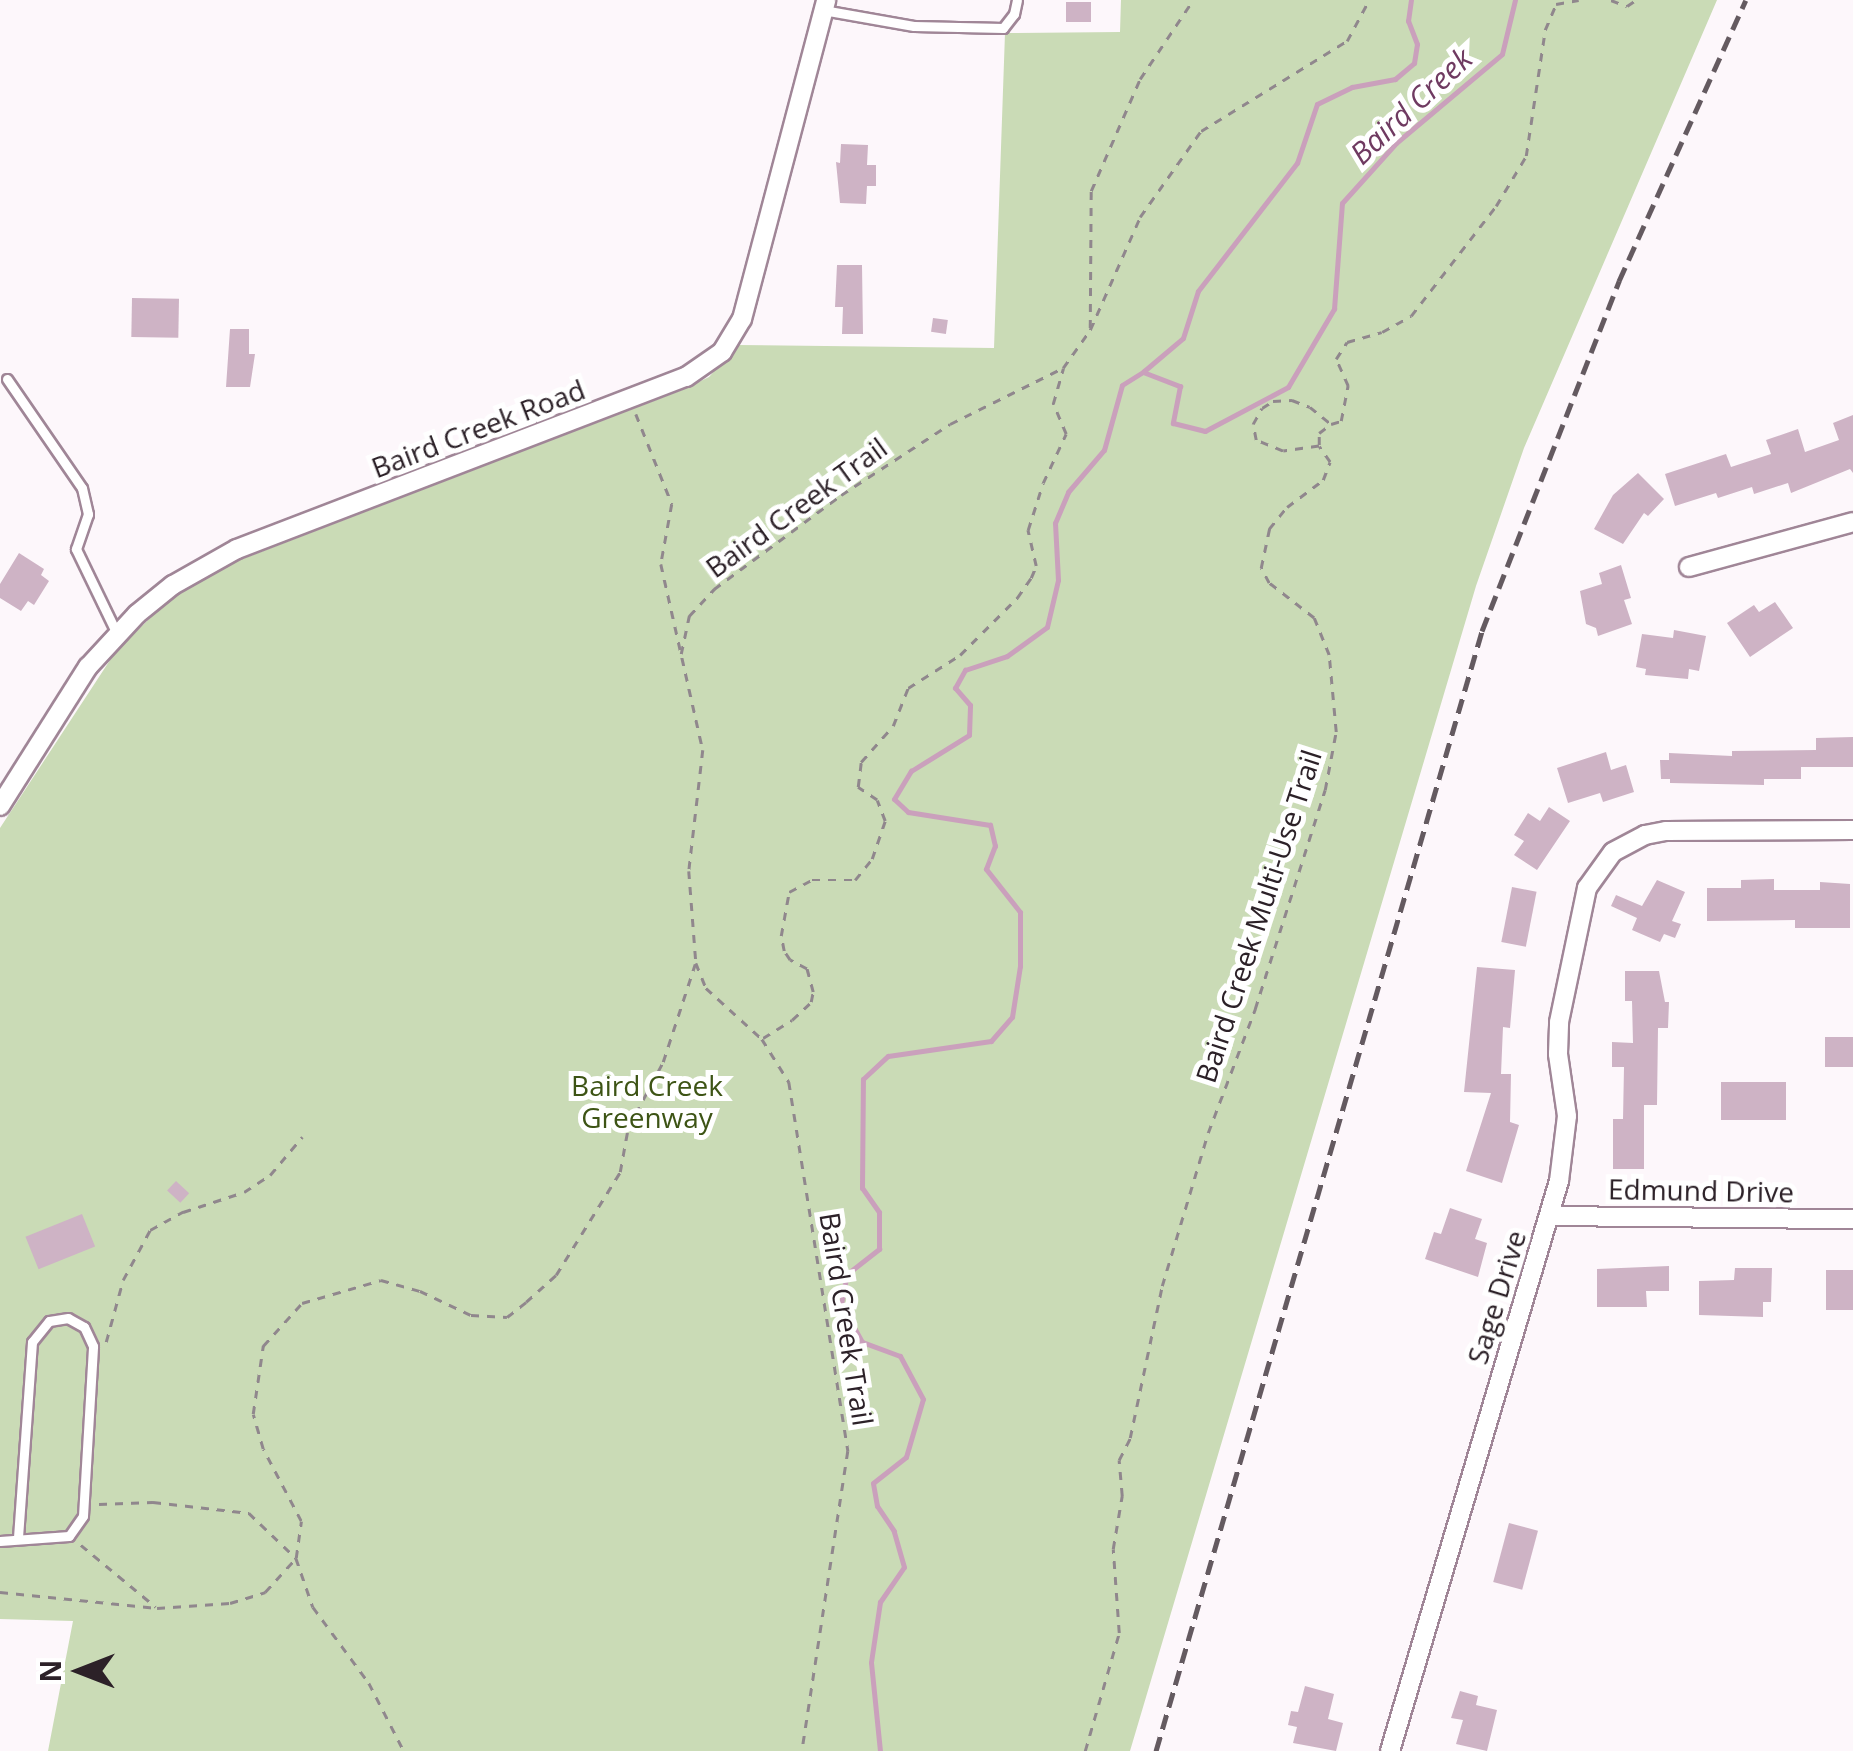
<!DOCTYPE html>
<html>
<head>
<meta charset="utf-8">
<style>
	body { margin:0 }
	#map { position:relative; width:1853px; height:1751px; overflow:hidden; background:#fdf7fb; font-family:"Open Sans",sans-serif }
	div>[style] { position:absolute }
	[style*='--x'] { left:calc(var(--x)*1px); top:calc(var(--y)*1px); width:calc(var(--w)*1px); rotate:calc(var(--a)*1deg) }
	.green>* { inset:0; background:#cadbb6 }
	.stream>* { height:5px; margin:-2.5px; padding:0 2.5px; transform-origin:2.5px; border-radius:2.5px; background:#caa0bc }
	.building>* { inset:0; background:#ceb3c5; transform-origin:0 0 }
	.path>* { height:2.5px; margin-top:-1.25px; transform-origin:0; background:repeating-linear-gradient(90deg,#90878d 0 8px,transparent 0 16px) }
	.roads { filter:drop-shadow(2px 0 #a08697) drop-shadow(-2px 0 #a08697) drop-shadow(0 2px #a08697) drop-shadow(0 -2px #a08697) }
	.lane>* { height:9px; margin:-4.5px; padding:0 4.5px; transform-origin:4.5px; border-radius:4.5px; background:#fff }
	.street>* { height:18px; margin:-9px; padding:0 9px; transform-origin:9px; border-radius:9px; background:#fff }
	.rail>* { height:5px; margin-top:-2.5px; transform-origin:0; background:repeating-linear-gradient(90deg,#645a60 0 15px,transparent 0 23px) }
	span { translate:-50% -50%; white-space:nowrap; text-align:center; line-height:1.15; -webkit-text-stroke:10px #fff; paint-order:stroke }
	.street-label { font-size:28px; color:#2c2128 }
	.park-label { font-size:28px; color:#3d5415 }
	.water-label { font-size:30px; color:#6f3a61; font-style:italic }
	.north { position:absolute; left:30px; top:1621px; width:100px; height:100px; -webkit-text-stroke:8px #fff; paint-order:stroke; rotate:270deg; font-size:28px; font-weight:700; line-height:40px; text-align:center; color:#2c2128 }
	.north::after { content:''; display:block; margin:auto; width:35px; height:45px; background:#2c2128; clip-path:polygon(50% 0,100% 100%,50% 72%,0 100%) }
</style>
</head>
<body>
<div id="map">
	<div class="green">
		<div style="clip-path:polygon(1121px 0,1717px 0,1524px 448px,1476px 586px,1130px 1751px,48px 1751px,73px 1621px,0 1619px,0 828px,116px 651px,172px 597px,237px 561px,682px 390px,709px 377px,737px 345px,994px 348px,1005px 33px,1120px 32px)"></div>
	</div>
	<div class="stream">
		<div style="--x:1144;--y:371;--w:51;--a:-40.2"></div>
		<div style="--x:1183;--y:338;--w:49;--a:-72.3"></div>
		<div style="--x:1198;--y:291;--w:162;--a:-52.3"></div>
		<div style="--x:1297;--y:163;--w:62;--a:-71.3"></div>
		<div style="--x:1317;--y:104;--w:39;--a:-26"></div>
		<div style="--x:1352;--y:87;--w:44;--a:-10.5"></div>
		<div style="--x:1395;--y:79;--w:25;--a:-40"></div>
		<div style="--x:1414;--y:63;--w:19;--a:-81"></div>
		<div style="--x:1417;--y:44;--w:25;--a:-111"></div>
		<div style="--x:1408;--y:21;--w:21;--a:-82"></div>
		<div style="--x:880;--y:1751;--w:89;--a:-95.8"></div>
		<div style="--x:871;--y:1662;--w:61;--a:-81.5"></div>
		<div style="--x:880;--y:1602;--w:42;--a:-55.6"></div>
		<div style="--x:904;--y:1567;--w:37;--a:-106"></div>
		<div style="--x:894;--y:1531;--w:30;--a:-124"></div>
		<div style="--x:877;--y:1506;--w:23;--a:-100"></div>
		<div style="--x:873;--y:1483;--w:42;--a:-38.2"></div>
		<div style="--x:906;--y:1457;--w:60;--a:-73.7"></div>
		<div style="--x:923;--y:1399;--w:49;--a:-118.1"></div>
		<div style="--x:900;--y:1356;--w:40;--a:-159.8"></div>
		<div style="--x:862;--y:1342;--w:43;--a:-118.9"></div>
		<div style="--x:841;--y:1304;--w:31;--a:-79"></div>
		<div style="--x:847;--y:1274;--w:41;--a:-38"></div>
		<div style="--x:879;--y:1249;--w:37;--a:-90"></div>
		<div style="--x:879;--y:1212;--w:29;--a:-125"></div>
		<div style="--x:862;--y:1188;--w:109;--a:-89.5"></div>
		<div style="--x:863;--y:1079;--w:34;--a:-43"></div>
		<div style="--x:888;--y:1056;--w:104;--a:-8.3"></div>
		<div style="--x:991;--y:1041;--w:32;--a:-49"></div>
		<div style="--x:1012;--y:1017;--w:52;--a:-81.1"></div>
		<div style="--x:1020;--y:966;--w:54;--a:-90"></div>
		<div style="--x:1020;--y:912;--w:55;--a:-128.3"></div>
		<div style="--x:986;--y:869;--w:25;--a:-69"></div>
		<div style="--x:995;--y:846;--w:22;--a:-103"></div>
		<div style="--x:990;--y:825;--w:83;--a:-171"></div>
		<div style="--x:908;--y:812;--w:19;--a:-137"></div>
		<div style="--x:894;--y:799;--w:33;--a:-59"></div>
		<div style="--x:911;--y:771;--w:68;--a:-31.8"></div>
		<div style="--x:969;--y:735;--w:30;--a:-88"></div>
		<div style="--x:970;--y:705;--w:23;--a:-131"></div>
		<div style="--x:955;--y:688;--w:21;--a:-61"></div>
		<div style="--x:965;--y:670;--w:44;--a:-18.4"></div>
		<div style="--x:1007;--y:656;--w:49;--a:-35.9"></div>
		<div style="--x:1047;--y:627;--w:48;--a:-76.8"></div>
		<div style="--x:1058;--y:580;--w:57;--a:-93"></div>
		<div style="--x:1055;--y:523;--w:34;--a:-67"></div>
		<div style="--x:1068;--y:492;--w:55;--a:-49.4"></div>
		<div style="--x:1104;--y:450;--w:67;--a:-74.5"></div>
		<div style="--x:1122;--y:385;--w:25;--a:-32"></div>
		<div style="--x:1143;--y:372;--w:40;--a:21"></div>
		<div style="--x:1180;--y:386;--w:38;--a:101"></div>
		<div style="--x:1173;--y:423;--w:33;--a:14"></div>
		<div style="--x:1205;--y:431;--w:94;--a:-27.9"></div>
		<div style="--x:1288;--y:387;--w:91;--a:-59.5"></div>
		<div style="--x:1334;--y:309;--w:106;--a:-85.7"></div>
		<div style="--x:1342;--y:203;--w:81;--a:-48"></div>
		<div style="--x:1396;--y:143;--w:138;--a:-40"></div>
		<div style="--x:1502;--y:54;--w:56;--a:-76.5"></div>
	</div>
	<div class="building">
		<div style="left:1091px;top:2px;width:20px;height:25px;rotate:90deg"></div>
		<div style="clip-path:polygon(841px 144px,868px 145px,867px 165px,876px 165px,876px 186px,867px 186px,866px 204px,840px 203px,836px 162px,840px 163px)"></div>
		<div style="clip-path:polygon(837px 265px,862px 265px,863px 334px,842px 334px,843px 307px,835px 307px)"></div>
		<div style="left:132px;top:298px;width:47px;height:39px;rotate:1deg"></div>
		<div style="left:933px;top:318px;width:15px;height:14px;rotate:8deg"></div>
		<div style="clip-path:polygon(230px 329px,249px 329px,249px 354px,255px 354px,250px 387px,226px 387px)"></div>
		<div style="clip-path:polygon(1853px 415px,1853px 473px,1850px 469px,1791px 493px,1788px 483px,1754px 494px,1752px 487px,1718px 498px,1716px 493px,1675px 506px,1665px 474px,1726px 454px,1731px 467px,1771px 454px,1766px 440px,1798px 429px,1805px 452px,1839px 440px,1833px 423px)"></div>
		<div style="clip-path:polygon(1638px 473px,1664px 499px,1648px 516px,1644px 513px,1623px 544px,1594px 529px,1613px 495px)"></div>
		<div style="clip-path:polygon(19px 553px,44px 569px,41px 575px,49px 581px,34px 605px,28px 601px,21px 611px,0 598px,0 584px)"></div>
		<div style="clip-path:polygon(1621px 565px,1631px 598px,1624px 600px,1632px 624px,1598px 636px,1596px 628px,1586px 624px,1580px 591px,1602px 584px,1599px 573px)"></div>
		<div style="clip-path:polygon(1775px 602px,1793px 628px,1750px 657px,1727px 623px,1754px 605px,1759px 612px)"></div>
		<div style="clip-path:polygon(1674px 630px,1706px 636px,1699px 671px,1689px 669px,1688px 679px,1645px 675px,1646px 669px,1636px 667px,1642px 634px,1673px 638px)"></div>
		<div style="clip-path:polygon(1853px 737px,1853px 767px,1801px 767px,1801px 779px,1764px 779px,1764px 785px,1670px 783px,1670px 779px,1661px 779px,1660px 760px,1669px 760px,1669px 753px,1732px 756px,1732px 751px,1816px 750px,1816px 738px)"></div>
		<div style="clip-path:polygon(1606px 752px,1611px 770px,1626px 765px,1634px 792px,1603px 802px,1600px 793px,1568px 803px,1557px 768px)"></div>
		<div style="clip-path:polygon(1549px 807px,1570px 821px,1537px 870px,1514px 855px,1524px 841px,1514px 835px,1528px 813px,1540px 821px)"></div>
		<div style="clip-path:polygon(1774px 879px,1774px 890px,1820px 890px,1820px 882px,1850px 884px,1850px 928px,1795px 928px,1795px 920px,1707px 921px,1707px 888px,1741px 888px,1741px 880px)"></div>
		<div style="clip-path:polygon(1657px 880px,1685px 892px,1672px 921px,1681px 924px,1675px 938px,1664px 934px,1660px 942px,1632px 930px,1637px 918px,1611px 906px,1616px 895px,1642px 906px)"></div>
		<div style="left:1512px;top:887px;width:25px;height:56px;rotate:11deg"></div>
		<div style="clip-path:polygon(1477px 967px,1515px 970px,1510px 1028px,1503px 1027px,1501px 1074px,1511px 1074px,1510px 1122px,1519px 1125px,1502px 1183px,1466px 1171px,1491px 1093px,1464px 1092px)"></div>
		<div style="clip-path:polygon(1625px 971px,1659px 971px,1665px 1002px,1669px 1002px,1668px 1028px,1658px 1028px,1657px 1105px,1644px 1105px,1644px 1169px,1613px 1169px,1613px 1119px,1623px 1119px,1624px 1067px,1612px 1067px,1612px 1042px,1633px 1043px,1632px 1001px,1625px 1001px)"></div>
		<div style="left:1825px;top:1037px;width:28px;height:30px"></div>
		<div style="left:1721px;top:1082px;width:65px;height:38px"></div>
		<div style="left:176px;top:1181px;width:18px;height:13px;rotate:43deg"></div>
		<div style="clip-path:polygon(1450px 1208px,1482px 1219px,1475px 1239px,1487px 1243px,1478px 1277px,1425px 1259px,1434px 1232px,1441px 1234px)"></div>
		<div style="left:82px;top:1214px;width:35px;height:61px;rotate:68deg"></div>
		<div style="clip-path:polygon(1669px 1266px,1669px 1291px,1646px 1291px,1647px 1307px,1597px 1307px,1597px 1269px)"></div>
		<div style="clip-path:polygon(1735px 1268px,1772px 1268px,1771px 1302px,1763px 1302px,1763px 1317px,1699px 1315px,1699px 1281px,1734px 1280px)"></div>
		<div style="left:1826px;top:1270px;width:27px;height:40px"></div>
		<div style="left:1509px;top:1523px;width:30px;height:61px;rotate:15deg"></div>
		<div style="clip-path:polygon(1305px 1686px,1334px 1694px,1328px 1719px,1343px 1723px,1336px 1751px,1293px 1743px,1297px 1727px,1288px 1725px,1291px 1711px,1298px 1712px)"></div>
		<div style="clip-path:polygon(1460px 1691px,1478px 1696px,1476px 1705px,1497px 1710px,1487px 1751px,1456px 1744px,1463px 1720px,1451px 1718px)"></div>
	</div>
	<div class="path">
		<div style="--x:1611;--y:0;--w:17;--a:21"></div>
		<div style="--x:1627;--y:6;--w:11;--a:-34"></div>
		<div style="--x:1090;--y:328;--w:137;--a:-89.6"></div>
		<div style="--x:1091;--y:191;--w:122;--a:-66.4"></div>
		<div style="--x:1140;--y:79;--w:95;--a:-56.1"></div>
		<div style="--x:636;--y:414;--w:97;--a:68.2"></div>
		<div style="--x:672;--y:504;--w:61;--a:100.4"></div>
		<div style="--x:661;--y:564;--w:191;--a:77.3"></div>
		<div style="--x:703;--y:750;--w:122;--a:96.6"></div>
		<div style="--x:689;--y:871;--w:92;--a:85.6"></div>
		<div style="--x:696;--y:963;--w:27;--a:68"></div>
		<div style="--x:706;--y:988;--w:76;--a:42.3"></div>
		<div style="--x:762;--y:1039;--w:51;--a:57.9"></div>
		<div style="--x:789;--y:1082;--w:374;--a:80.9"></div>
		<div style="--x:848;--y:1451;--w:304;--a:98.7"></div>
		<div style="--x:1319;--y:445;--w:12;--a:-90"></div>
		<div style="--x:1319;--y:433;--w:15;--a:-37"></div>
		<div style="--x:681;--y:654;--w:39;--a:-78"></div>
		<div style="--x:689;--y:616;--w:37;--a:-47"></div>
		<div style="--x:714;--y:589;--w:158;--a:-36.5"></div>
		<div style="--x:841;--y:495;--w:130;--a:-33.1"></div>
		<div style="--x:950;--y:424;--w:126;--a:-26.4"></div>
		<div style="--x:1063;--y:368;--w:47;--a:-54.6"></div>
		<div style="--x:1090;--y:330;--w:124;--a:-66.1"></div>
		<div style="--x:1140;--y:217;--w:105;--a:-54.7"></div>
		<div style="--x:1201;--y:131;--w:172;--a:-31.7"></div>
		<div style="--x:1347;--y:41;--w:47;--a:-61.8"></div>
		<div style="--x:763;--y:1038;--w:34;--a:-32"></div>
		<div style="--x:792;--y:1020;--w:26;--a:-43"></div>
		<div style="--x:811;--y:1002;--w:10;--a:-79"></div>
		<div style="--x:813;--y:992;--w:24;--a:-105"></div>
		<div style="--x:807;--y:969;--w:19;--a:-152"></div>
		<div style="--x:790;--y:960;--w:11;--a:-124"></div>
		<div style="--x:784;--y:951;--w:15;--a:-101"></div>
		<div style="--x:781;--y:936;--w:45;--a:-79.7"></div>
		<div style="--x:789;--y:892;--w:26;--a:-28"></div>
		<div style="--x:812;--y:880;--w:43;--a:0"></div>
		<div style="--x:855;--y:880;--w:27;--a:-51"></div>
		<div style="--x:872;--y:859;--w:40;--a:-71.1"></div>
		<div style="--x:885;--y:821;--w:22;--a:-111"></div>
		<div style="--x:877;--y:800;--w:23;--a:-146"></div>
		<div style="--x:858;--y:787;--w:25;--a:-83"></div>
		<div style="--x:861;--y:762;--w:48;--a:-48.4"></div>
		<div style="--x:893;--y:726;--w:41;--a:-68.5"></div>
		<div style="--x:908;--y:688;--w:62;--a:-32.4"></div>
		<div style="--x:960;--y:655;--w:81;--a:-45"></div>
		<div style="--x:1017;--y:598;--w:24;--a:-55"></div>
		<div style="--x:1031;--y:578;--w:13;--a:-67"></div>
		<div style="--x:1036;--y:566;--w:37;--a:-103"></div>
		<div style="--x:1028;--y:530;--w:49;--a:-72.3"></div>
		<div style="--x:1043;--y:483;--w:54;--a:-64.9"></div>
		<div style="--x:1066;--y:434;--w:33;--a:-113"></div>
		<div style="--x:1053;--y:404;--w:37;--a:-74"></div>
		<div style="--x:106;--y:1342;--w:64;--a:-74.7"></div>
		<div style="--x:123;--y:1280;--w:57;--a:-61.6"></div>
		<div style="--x:150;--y:1230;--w:38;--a:-29"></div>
		<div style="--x:183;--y:1212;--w:64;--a:-18.2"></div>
		<div style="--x:244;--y:1192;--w:31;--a:-33"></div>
		<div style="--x:270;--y:1175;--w:50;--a:-49.9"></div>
		<div style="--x:99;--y:1504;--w:54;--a:-2.1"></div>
		<div style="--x:153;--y:1502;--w:97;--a:6.5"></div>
		<div style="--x:249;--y:1513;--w:65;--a:43.8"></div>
		<div style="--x:296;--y:1558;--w:52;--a:70.9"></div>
		<div style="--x:313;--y:1607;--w:94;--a:53.6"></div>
		<div style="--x:369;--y:1683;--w:76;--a:62.8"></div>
		<div style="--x:81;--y:1545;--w:97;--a:39.6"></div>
		<div style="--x:0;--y:1592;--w:158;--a:5.8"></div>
		<div style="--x:157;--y:1608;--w:73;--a:-3.9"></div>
		<div style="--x:230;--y:1603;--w:37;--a:-17"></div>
		<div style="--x:265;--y:1592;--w:46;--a:-47.6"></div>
		<div style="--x:296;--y:1558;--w:37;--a:-82"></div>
		<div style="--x:301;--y:1521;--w:81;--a:-117.8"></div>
		<div style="--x:263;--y:1449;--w:36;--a:-106"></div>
		<div style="--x:253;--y:1414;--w:69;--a:-81.6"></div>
		<div style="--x:263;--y:1346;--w:58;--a:-47.8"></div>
		<div style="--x:302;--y:1303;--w:82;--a:-16.2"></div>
		<div style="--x:381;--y:1280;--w:41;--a:15.8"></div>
		<div style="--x:420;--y:1291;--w:56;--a:25.2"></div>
		<div style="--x:471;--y:1315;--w:36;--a:3"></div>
		<div style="--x:507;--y:1317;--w:24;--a:-38"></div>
		<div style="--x:526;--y:1302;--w:40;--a:-42"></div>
		<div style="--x:556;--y:1275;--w:121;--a:-58.1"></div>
		<div style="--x:620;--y:1172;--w:45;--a:-79.7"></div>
		<div style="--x:628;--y:1128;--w:75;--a:-62.1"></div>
		<div style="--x:663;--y:1062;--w:103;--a:-71.9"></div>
		<div style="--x:1085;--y:1751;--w:123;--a:-73.9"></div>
		<div style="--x:1119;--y:1633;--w:84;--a:-94.1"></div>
		<div style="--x:1113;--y:1549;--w:54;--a:-80.4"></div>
		<div style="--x:1122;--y:1496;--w:36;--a:-95"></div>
		<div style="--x:1119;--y:1460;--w:25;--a:-63"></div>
		<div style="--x:1130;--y:1438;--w:155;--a:-78.1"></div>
		<div style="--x:1162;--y:1286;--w:160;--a:-73.3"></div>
		<div style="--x:1208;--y:1133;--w:133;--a:-69.2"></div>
		<div style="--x:1255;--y:1009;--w:230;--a:-72.3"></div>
		<div style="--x:1325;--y:790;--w:59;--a:-79.3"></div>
		<div style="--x:1336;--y:732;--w:77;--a:-95.2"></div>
		<div style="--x:1329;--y:655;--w:40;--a:-112"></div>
		<div style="--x:1314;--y:618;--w:57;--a:-142.1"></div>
		<div style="--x:1269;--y:583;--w:17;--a:-118"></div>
		<div style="--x:1261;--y:568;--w:40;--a:-78"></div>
		<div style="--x:1269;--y:529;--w:28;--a:-51"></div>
		<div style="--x:1287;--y:507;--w:45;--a:-36.9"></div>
		<div style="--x:1323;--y:480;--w:19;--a:-69"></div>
		<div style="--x:1330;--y:462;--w:19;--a:-125"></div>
		<div style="--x:1319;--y:446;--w:36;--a:172"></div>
		<div style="--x:1283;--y:451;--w:29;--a:-158"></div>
		<div style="--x:1256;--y:440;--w:16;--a:-101"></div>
		<div style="--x:1253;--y:424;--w:18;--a:-61"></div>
		<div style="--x:1262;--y:408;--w:13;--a:-32"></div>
		<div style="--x:1273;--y:401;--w:19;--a:-3"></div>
		<div style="--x:1292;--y:400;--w:19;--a:21"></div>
		<div style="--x:1310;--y:407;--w:27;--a:39"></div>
		<div style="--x:1331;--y:424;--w:10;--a:-17"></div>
		<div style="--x:1341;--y:421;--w:36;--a:-79"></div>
		<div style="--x:1348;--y:386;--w:30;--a:-114"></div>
		<div style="--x:1336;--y:359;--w:20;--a:-57"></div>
		<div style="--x:1347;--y:342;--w:36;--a:-16"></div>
		<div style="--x:1382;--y:332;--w:33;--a:-29"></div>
		<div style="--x:1411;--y:316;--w:139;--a:-52.3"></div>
		<div style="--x:1496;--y:206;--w:58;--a:-59"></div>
		<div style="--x:1526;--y:156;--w:127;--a:-81.4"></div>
		<div style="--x:1545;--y:30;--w:28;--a:-67"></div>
		<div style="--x:1556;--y:4;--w:23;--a:-10"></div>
	</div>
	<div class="roads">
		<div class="lane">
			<div style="--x:823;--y:10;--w:92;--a:10"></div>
			<div style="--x:914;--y:26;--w:89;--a:1.3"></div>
			<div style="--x:1003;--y:28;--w:18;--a:-52"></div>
			<div style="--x:1014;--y:14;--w:14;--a:-78"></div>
			<div style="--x:7;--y:379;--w:132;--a:55.5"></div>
			<div style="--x:82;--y:488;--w:27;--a:77"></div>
			<div style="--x:88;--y:514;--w:37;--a:109"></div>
			<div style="--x:76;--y:549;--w:94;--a:64.2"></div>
			<div style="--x:0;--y:1541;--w:69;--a:-4.1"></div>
			<div style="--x:69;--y:1536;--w:24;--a:-55"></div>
			<div style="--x:83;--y:1516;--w:170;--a:-86.6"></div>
			<div style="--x:93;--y:1346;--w:21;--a:-115"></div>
			<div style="--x:84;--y:1327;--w:18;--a:-151"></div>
			<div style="--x:68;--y:1318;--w:19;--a:171"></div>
			<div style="--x:49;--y:1321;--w:27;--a:129"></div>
			<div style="--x:32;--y:1342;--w:196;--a:94.1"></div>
		</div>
		<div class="street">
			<div style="--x:1689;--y:567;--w:170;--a:-15.3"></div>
			<div style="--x:0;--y:806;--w:165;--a:-57.7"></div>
			<div style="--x:88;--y:667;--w:72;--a:-47.2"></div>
			<div style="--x:137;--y:614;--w:46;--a:-38.9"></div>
			<div style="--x:173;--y:585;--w:73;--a:-29.4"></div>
			<div style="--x:237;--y:549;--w:481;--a:-21"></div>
			<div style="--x:686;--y:377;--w:44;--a:-34.8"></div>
			<div style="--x:722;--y:352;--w:39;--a:-59"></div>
			<div style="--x:742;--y:319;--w:330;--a:-75.2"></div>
			<div style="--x:1549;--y:1216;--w:304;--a:0.6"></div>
			<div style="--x:1390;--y:1751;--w:595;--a:-73.49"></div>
			<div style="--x:1559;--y:1181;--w:65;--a:-83"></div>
			<div style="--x:1567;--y:1116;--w:63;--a:-98.3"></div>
			<div style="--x:1558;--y:1054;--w:32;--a:-88"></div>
			<div style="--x:1559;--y:1022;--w:137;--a:-78.2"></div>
			<div style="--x:1587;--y:888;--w:44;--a:-54.2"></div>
			<div style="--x:1613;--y:852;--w:36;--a:-28"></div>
			<div style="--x:1645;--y:835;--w:21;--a:-11"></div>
			<div style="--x:1666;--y:831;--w:187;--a:-0.3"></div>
		</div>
	</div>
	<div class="rail">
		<div style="--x:1156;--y:1751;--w:1166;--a:-73.77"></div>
		<div style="--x:1482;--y:631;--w:376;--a:-68.6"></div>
		<div style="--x:1619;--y:281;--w:308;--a:-65.7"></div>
	</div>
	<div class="street-label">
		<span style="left:478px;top:428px;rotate:-21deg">Baird Creek Road</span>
		<span style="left:796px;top:507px;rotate:-36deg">Baird Creek Trail</span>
		<span style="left:1258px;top:916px;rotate:-72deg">Baird Creek Multi-Use Trail</span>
		<span style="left:1701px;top:1190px;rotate:1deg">Edmund Drive</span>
		<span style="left:1496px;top:1297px;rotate:-73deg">Sage Drive</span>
		<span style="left:847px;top:1319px;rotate:81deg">Baird Creek Trail</span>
	</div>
	<div class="park-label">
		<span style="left:647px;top:1101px">Baird Creek<br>Greenway</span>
	</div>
	<div class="water-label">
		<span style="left:1411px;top:106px;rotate:-43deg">Baird Creek</span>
	</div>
	<div class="north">N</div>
</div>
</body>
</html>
